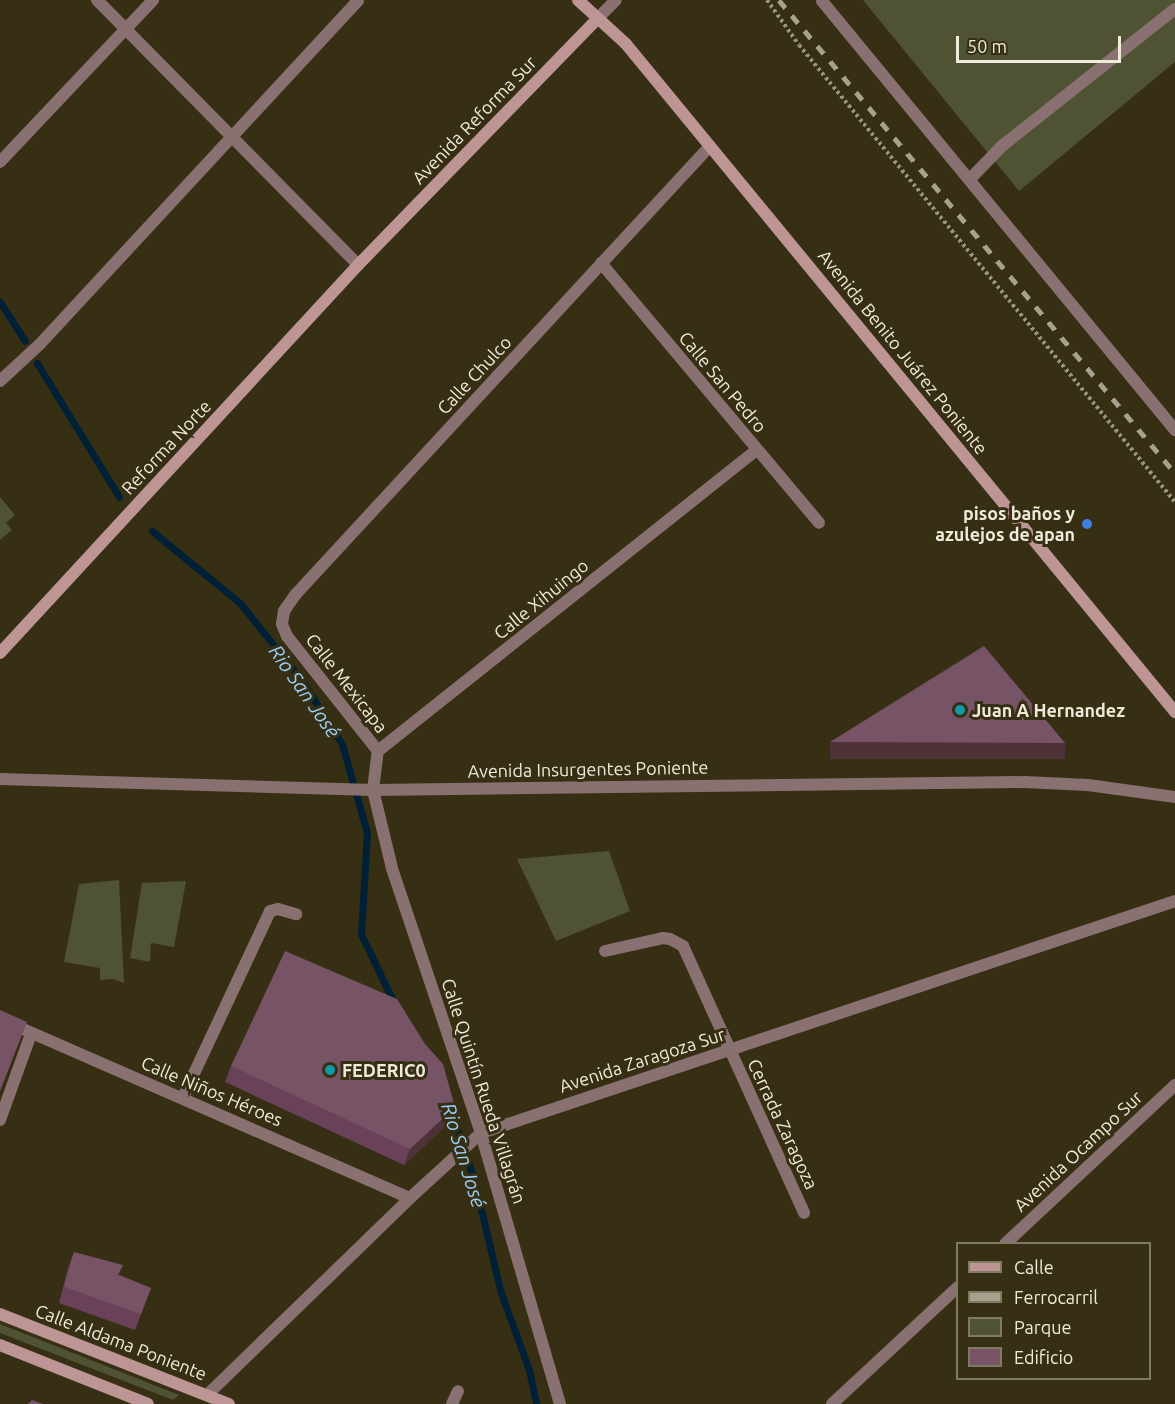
<!DOCTYPE html>
<html>
<head>
<meta charset="utf-8">
<style>
	body { margin:0 }
	#map { position:relative; width:1175px; height:1404px; overflow:hidden; background:#372f14; font-family:Ubuntu,sans-serif }
	div>[style] { position:absolute }
	[style*='--x'] { left:calc(var(--x)*1px); top:calc(var(--y)*1px); width:calc(var(--w)*1px); rotate:calc(var(--a)*1deg) }
	.green>* { inset:0; background:#4f5333 }
	.stream>* { height:7px; margin:-3.5px; padding:0 3.5px; transform-origin:3.5px; border-radius:3.5px; background:#002036 }
	.path>* { height:4px; margin-top:-2px; transform-origin:0; background:repeating-linear-gradient(90deg,#9a947f 0 3px,transparent 0 6px) }
	.service>* { height:12px; margin:-6px; padding:0 6px; transform-origin:6px; border-radius:6px; background:#8a7171 }
	.minor>* { height:12px; margin:-6px; padding:0 6px; transform-origin:6px; border-radius:6px; background:#8a7171 }
	.secondary>* { height:12px; margin:-6px; padding:0 6px; transform-origin:6px; border-radius:6px; background:#be9595 }
	.rail>* { height:4.5px; margin-top:-2.25px; transform-origin:0; background:repeating-linear-gradient(90deg,#a7a18d 0 10px,transparent 0 20px) }
	.wall>* { inset:0; background:#694158 }
	.shaded-wall>* { inset:0; background:#4f3237; transform-origin:0 0 }
	.building>* { inset:0; background:#775366 }
	.dots>* { width:16px; height:16px; translate:-50% -50%; box-sizing:border-box; border:3px solid #372f14; border-radius:50% }
	span { translate:-50% -50%; white-space:nowrap; text-align:center; line-height:1.15; -webkit-text-stroke:6px #372f14; paint-order:stroke }
	.street-label { font-size:18px; color:#efeada }
	.poi-label { font-size:18px; color:#efeada; font-weight:700 }
	.right { translate:-100% -50%; text-align:right }
	.left { translate:0 -50%; text-align:left }
	.water-label { font-size:20px; color:#97cef7; font-style:italic }
	.legend { position:absolute; left:956px; top:1242px; width:195px; height:138px; box-sizing:border-box; background:#372f14; border:2px solid #817a63; margin:0; padding:8px 10px; list-style:none; font-size:18px; color:#efeada }
	.legend li { display:flex; align-items:center; gap:12px; height:30px }
	.legend b { width:30px; border:2px solid #817a63 }
	.scale { position:absolute; left:956px; top:36px; width:165px; height:27px; box-sizing:border-box; border:3px solid #efeada; border-top:0; padding-left:8px; font-size:18px; line-height:21px; white-space:nowrap; color:#efeada; -webkit-text-stroke:4px #372f14; paint-order:stroke }
</style>
</head>
<body>
<div id="map">
	<div class="green">
		<div style="clip-path:polygon(863px 0,1175px 0,1175px 62px,1019px 191px)"></div>
		<div style="clip-path:polygon(0 497px,15px 515px,6px 523px,12px 530px,0 540px)"></div>
		<div style="clip-path:polygon(609px 851px,630px 911px,556px 941px,517px 859px)"></div>
		<div style="clip-path:polygon(119px 880px,124px 983px,113px 979px,100px 980px,100px 968px,64px 962px,79px 884px)"></div>
		<div style="clip-path:polygon(186px 881px,174px 947px,151px 943px,150px 962px,130px 958px,142px 883px)"></div>
		<div style="clip-path:polygon(0 1324px,179px 1395px,173px 1400px,0 1333px)"></div>
	</div>
	<div class="stream">
		<div style="--x:0;--y:302;--w:46;--a:57.3"></div>
		<div style="--x:37;--y:363;--w:157;--a:58.5"></div>
		<div style="--x:152;--y:531;--w:114;--a:39.3"></div>
		<div style="--x:240;--y:603;--w:101;--a:51.4"></div>
		<div style="--x:303;--y:682;--w:73;--a:57.8"></div>
		<div style="--x:342;--y:744;--w:92;--a:74.3"></div>
		<div style="--x:367;--y:833;--w:101;--a:93.4"></div>
		<div style="--x:361;--y:934;--w:76;--a:64.4"></div>
		<div style="--x:450;--y:1107;--w:77;--a:71.8"></div>
		<div style="--x:474;--y:1180;--w:116;--a:76.6"></div>
		<div style="--x:501;--y:1293;--w:82;--a:70"></div>
		<div style="--x:529;--y:1370;--w:35;--a:78"></div>
	</div>
	<div class="path">
		<div style="--x:767;--y:0;--w:55;--a:54.6"></div>
		<div style="--x:799;--y:45;--w:592;--a:50.55"></div>
	</div>
	<div class="service">
		<div style="--x:970;--y:179;--w:46;--a:-45.9"></div>
		<div style="--x:1002;--y:146;--w:221;--a:-38.4"></div>
		<div style="--x:0;--y:381;--w:54;--a:-42.8"></div>
		<div style="--x:183;--y:1097;--w:205;--a:-64.9"></div>
		<div style="--x:270;--y:911;--w:8;--a:-14"></div>
		<div style="--x:278;--y:909;--w:19;--a:16"></div>
		<div style="--x:0;--y:1120;--w:91;--a:-70.2"></div>
		<div style="--x:452;--y:1404;--w:14;--a:-65"></div>
	</div>
	<div class="minor">
		<div style="--x:97;--y:0;--w:372;--a:45.4"></div>
		<div style="--x:822;--y:1;--w:556;--a:50.55"></div>
		<div style="--x:598;--y:18;--w:25;--a:-45"></div>
		<div style="--x:0;--y:162;--w:223;--a:-46.6"></div>
		<div style="--x:601;--y:263;--w:339;--a:50"></div>
		<div style="--x:40;--y:344;--w:468;--a:-47.2"></div>
		<div style="--x:378;--y:751;--w:147;--a:-128.4"></div>
		<div style="--x:287;--y:636;--w:13;--a:-113"></div>
		<div style="--x:282;--y:624;--w:13;--a:-81"></div>
		<div style="--x:284;--y:611;--w:21;--a:-55"></div>
		<div style="--x:296;--y:594;--w:610;--a:-47.26"></div>
		<div style="--x:0;--y:779;--w:373;--a:1.7"></div>
		<div style="--x:373;--y:790;--w:651;--a:-0.7"></div>
		<div style="--x:1024;--y:782;--w:64;--a:2.7"></div>
		<div style="--x:1088;--y:785;--w:88;--a:7.9"></div>
		<div style="--x:605;--y:951;--w:59;--a:-12.6"></div>
		<div style="--x:663;--y:938;--w:7;--a:8"></div>
		<div style="--x:670;--y:939;--w:15;--a:28"></div>
		<div style="--x:683;--y:946;--w:293;--a:65.6"></div>
		<div style="--x:0;--y:1019;--w:447;--a:23.6"></div>
		<div style="--x:1005;--y:1244;--w:233;--a:-43.1"></div>
		<div style="--x:207;--y:1395;--w:283;--a:-44.1"></div>
		<div style="--x:410;--y:1198;--w:96;--a:-42.5"></div>
		<div style="--x:481;--y:1133;--w:732;--a:-18.48"></div>
		<div style="--x:560;--y:1404;--w:282;--a:-106.3"></div>
		<div style="--x:481;--y:1133;--w:280;--a:-108.6"></div>
		<div style="--x:392;--y:868;--w:80;--a:-103.7"></div>
		<div style="--x:373;--y:790;--w:39;--a:-83"></div>
		<div style="--x:378;--y:751;--w:483;--a:-38.5"></div>
		<div style="--x:832;--y:1404;--w:172;--a:-42.9"></div>
	</div>
	<div class="secondary">
		<div style="--x:578;--y:0;--w:65;--a:42.5"></div>
		<div style="--x:626;--y:44;--w:865;--a:50.58"></div>
		<div style="--x:0;--y:653;--w:528;--a:-47.3"></div>
		<div style="--x:358;--y:265;--w:344;--a:-45.8"></div>
		<div style="--x:0;--y:1314;--w:246;--a:21.5"></div>
		<div style="--x:0;--y:1345;--w:159;--a:21.7"></div>
	</div>
	<div class="rail">
		<div style="--x:779;--y:0;--w:617;--a:50.06"></div>
	</div>
	<div class="wall">
		<div style="clip-path:polygon(231px 1066px,455px 1107px,449px 1123px,404px 1165px,225px 1082px)"></div>
		<div style="clip-path:polygon(74px 1252px,120px 1275px,151px 1288px,135px 1330px,59px 1303px,68px 1268px)"></div>
	</div>
	<div class="shaded-wall">
		<div style="left:830px;top:742px;width:235px;height:17px"></div>
		<div style="clip-path:polygon(455px 1107px,449px 1123px,404px 1165px,410px 1149px)"></div>
	</div>
	<div class="building">
		<div style="clip-path:polygon(984px 646px,1065px 743px,830px 742px)"></div>
		<div style="clip-path:polygon(285px 951px,397px 999px,425px 1044px,443px 1064px,455px 1107px,410px 1149px,231px 1066px)"></div>
		<div style="clip-path:polygon(0 1010px,27px 1022px,0 1091px)"></div>
		<div style="clip-path:polygon(74px 1252px,123px 1265px,118px 1275px,151px 1288px,141px 1314px,64px 1287px)"></div>
		<div style="clip-path:polygon(32px 1400px,43px 1404px,28px 1404px)"></div>
	</div>
	<div class="dots">
		<div style="left:1087px;top:524px;background:#3f7fe0"></div>
		<div style="left:960px;top:710px;background:#0f9aa8"></div>
		<div style="left:330px;top:1070px;background:#0f9aa8"></div>
	</div>
	<div class="street-label">
		<span style="left:474px;top:120px;rotate:-46deg">Avenida Reforma Sur</span>
		<span style="left:903px;top:352px;rotate:51deg">Avenida Benito Juárez Poniente</span>
		<span style="left:474px;top:375px;rotate:-47deg">Calle Chulco</span>
		<span style="left:723px;top:382px;rotate:50deg">Calle San Pedro</span>
		<span style="left:166px;top:447px;rotate:-47deg">Reforma Norte</span>
		<span style="left:541px;top:599px;rotate:-39deg">Calle Xihuingo</span>
		<span style="left:347px;top:683px;rotate:52deg">Calle Mexicapa</span>
		<span style="left:588px;top:769px;rotate:-1deg">Avenida Insurgentes Poniente</span>
		<span style="left:642px;top:1060px;rotate:-18deg">Avenida Zaragoza Sur</span>
		<span style="left:212px;top:1091px;rotate:23deg">Calle Niños Héroes</span>
		<span style="left:484px;top:1091px;rotate:72deg">Calle Quintín Rueda Villagrán</span>
		<span style="left:783px;top:1124px;rotate:65deg">Cerrada Zaragoza</span>
		<span style="left:1078px;top:1151px;rotate:-43deg">Avenida Ocampo Sur</span>
		<span style="left:121px;top:1342px;rotate:21deg">Calle Aldama Poniente</span>
	</div>
	<div class="poi-label">
		<span class="right" style="left:1075px;top:524px">pisos baños y<br>azulejos de apan</span>
		<span class="left" style="left:972px;top:710px">Juan A Hernandez</span>
		<span class="left" style="left:342px;top:1070px">FEDERIC0</span>
	</div>
	<div class="water-label">
		<span style="left:305px;top:691px;rotate:55deg">Rio San José</span>
		<span style="left:464px;top:1155px;rotate:73deg">Rio San José</span>
	</div>
	<ul class="legend">
	<li><b style="height:8px;background:#be9595"></b>Calle</li>
	<li><b style="height:8px;background:#a7a18d"></b>Ferrocarril</li>
	<li><b style="height:16px;background:#4f5333"></b>Parque</li>
	<li><b style="height:16px;background:#775366"></b>Edificio</li>
	</ul>
	<div class="scale">50 m</div>
</div>
</body>
</html>
